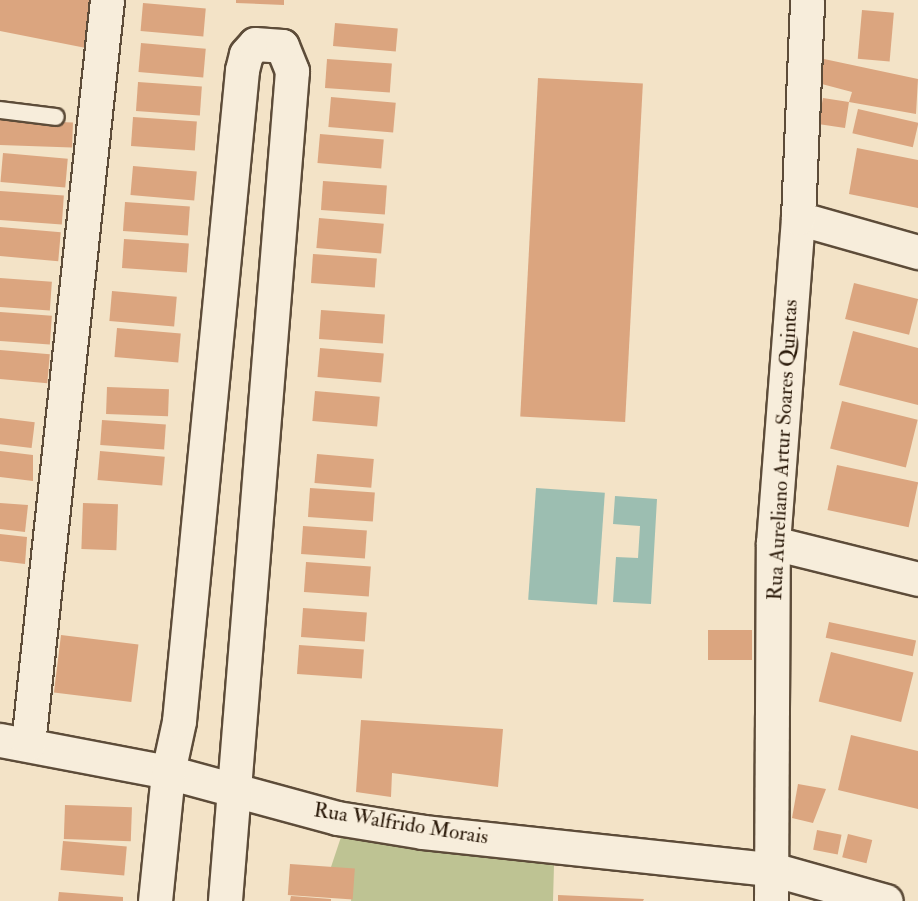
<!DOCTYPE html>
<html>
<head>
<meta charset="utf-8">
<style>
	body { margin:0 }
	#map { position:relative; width:918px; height:901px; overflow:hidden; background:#f3e3c7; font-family:"IM FELL Double Pica",serif }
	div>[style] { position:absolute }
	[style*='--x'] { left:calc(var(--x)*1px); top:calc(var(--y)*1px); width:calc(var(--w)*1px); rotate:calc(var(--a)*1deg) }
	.green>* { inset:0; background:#bec393 }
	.water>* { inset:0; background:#9cbeb1; transform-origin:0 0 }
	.building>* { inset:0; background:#dba57f; transform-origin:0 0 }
	.roads { filter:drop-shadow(2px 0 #5d4c39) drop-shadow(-2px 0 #5d4c39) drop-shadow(0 2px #5d4c39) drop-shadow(0 -2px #5d4c39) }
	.service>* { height:16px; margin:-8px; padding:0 8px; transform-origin:8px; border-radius:8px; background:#f7eddb }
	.minor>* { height:33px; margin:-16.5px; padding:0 16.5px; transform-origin:16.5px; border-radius:16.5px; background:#f7eddb }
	span { translate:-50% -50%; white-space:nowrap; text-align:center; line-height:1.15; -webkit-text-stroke:4.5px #f7eddb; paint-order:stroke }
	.street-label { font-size:21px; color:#2b1a0a }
</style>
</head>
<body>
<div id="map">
	<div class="green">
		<div style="clip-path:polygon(341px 837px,554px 865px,553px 901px,351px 901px,353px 884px,327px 879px)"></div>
	</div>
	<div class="water">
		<div style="left:536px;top:488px;width:69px;height:112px;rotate:4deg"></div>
		<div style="clip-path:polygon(615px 496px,657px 499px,651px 604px,613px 602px,616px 557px,638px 558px,640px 526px,613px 524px)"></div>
	</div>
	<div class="building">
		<div style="clip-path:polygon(0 0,89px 0,86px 48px,0 31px)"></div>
		<div style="clip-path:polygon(236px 0,284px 0,284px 5px,236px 3px)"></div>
		<div style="left:143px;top:3px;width:63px;height:28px;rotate:5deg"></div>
		<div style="left:862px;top:10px;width:32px;height:49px;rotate:5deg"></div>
		<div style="left:335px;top:23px;width:63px;height:23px;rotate:5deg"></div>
		<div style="left:141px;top:43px;width:65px;height:29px;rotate:5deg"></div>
		<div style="left:327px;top:59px;width:65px;height:29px;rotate:4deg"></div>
		<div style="clip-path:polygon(824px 59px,918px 79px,916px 114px,849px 102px,845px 128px,818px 124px,823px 98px,849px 102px,852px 92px,818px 83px)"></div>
		<div style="left:538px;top:78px;width:105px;height:339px;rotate:3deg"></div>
		<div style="left:138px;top:82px;width:64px;height:29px;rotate:4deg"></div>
		<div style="left:331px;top:97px;width:65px;height:30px;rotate:5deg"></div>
		<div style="left:858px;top:109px;width:62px;height:25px;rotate:13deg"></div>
		<div style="left:133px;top:117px;width:64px;height:29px;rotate:4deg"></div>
		<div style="left:0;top:120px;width:73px;height:25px;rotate:2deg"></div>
		<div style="left:320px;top:134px;width:64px;height:29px;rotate:5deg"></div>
		<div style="clip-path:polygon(857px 148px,918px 160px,918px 208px,849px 194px)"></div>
		<div style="left:3px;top:153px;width:65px;height:29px;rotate:5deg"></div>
		<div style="left:133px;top:166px;width:64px;height:29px;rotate:5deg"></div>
		<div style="left:323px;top:181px;width:64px;height:29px;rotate:4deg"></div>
		<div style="left:0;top:191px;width:64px;height:29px;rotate:4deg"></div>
		<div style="left:125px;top:202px;width:65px;height:29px;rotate:4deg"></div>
		<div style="left:319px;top:218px;width:65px;height:30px;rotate:5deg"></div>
		<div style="left:0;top:227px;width:61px;height:29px;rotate:5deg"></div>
		<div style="left:124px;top:239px;width:65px;height:29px;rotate:4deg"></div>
		<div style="left:313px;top:254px;width:64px;height:29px;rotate:4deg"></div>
		<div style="left:0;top:278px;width:52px;height:29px;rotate:4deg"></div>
		<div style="left:854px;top:283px;width:66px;height:37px;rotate:14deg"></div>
		<div style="left:112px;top:291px;width:65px;height:30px;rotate:5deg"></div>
		<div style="left:321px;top:310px;width:64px;height:29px;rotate:4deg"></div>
		<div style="left:0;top:312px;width:52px;height:29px;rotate:4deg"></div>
		<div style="left:117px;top:328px;width:64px;height:29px;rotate:5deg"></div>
		<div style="clip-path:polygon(853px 331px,918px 348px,918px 405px,839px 385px)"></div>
		<div style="left:320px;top:348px;width:64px;height:29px;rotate:5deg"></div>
		<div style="left:0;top:350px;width:50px;height:29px;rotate:5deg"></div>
		<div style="left:107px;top:387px;width:62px;height:27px;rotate:2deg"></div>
		<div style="left:315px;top:391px;width:65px;height:30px;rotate:5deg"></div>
		<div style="left:842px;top:401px;width:78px;height:49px;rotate:14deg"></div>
		<div style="left:0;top:418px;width:35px;height:26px;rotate:7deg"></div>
		<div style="left:102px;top:420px;width:64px;height:25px;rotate:4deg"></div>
		<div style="clip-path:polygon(0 451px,33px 455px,33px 481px,0 477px)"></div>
		<div style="left:100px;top:451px;width:65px;height:29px;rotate:5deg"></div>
		<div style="left:317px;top:454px;width:57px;height:29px;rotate:5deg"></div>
		<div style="left:837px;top:465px;width:83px;height:46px;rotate:12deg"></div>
		<div style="left:310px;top:488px;width:65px;height:29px;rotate:4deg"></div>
		<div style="clip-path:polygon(0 503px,28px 505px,25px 532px,0 529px)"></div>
		<div style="left:83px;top:503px;width:35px;height:46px;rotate:2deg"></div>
		<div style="left:303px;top:526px;width:64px;height:28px;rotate:4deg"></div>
		<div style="clip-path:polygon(0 534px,27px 537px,25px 564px,0 561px)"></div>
		<div style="left:306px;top:562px;width:65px;height:30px;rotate:4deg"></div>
		<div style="left:303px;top:608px;width:64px;height:29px;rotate:4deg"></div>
		<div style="left:829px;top:622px;width:89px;height:16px;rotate:12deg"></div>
		<div style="left:708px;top:630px;width:44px;height:30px"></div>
		<div style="left:61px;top:635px;width:78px;height:58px;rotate:7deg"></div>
		<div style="left:299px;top:645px;width:65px;height:29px;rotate:4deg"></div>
		<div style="left:831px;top:652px;width:85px;height:51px;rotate:14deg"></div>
		<div style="clip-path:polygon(361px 720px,503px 729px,498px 787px,392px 773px,391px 797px,356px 792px)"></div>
		<div style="clip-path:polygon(851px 735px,918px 751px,918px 809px,838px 790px)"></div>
		<div style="clip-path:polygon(798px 784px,826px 789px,813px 823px,792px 818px)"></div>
		<div style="left:65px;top:805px;width:67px;height:34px;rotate:2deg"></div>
		<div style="left:817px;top:830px;width:25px;height:20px;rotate:11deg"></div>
		<div style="left:848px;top:834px;width:25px;height:24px;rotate:14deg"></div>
		<div style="left:63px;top:841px;width:64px;height:29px;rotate:5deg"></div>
		<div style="left:290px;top:864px;width:65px;height:31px;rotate:4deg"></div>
		<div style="clip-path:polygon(59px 892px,123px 897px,123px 901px,58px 901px)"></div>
		<div style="clip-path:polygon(558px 895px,644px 899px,643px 901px,558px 901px)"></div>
		<div style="clip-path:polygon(291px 896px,331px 899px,331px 901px,290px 901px)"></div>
	</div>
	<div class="roads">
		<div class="service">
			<div style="--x:0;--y:110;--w:56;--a:7.1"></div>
		</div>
		<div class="minor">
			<div style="--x:798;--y:218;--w:125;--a:15.8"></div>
			<div style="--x:773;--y:543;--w:149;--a:13.9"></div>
			<div style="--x:0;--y:740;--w:171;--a:10.8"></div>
			<div style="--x:168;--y:772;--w:175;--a:15.2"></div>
			<div style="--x:337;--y:818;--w:87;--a:9.2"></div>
			<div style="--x:423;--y:832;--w:351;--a:6.1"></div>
			<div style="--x:772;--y:869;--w:118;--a:15.7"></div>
			<div style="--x:28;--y:744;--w:748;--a:-83.94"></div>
			<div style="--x:155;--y:901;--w:130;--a:-84.2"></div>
			<div style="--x:168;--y:772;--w:52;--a:-77.8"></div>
			<div style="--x:179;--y:721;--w:654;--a:-84.47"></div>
			<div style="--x:242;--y:70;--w:16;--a:-76"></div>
			<div style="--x:246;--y:54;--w:13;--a:-48"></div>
			<div style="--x:255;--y:44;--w:27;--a:4"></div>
			<div style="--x:282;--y:46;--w:27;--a:68"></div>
			<div style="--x:292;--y:71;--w:833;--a:94.62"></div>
			<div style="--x:771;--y:901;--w:358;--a:-89.7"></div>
			<div style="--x:773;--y:543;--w:326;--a:-85.6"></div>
			<div style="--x:798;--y:218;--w:218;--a:-87.6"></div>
		</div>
	</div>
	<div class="street-label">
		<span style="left:783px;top:450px;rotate:-87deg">Rua Aureliano Artur Soares Quintas</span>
		<span style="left:401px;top:824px;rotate:9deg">Rua Walfrido Morais</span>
	</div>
</div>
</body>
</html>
